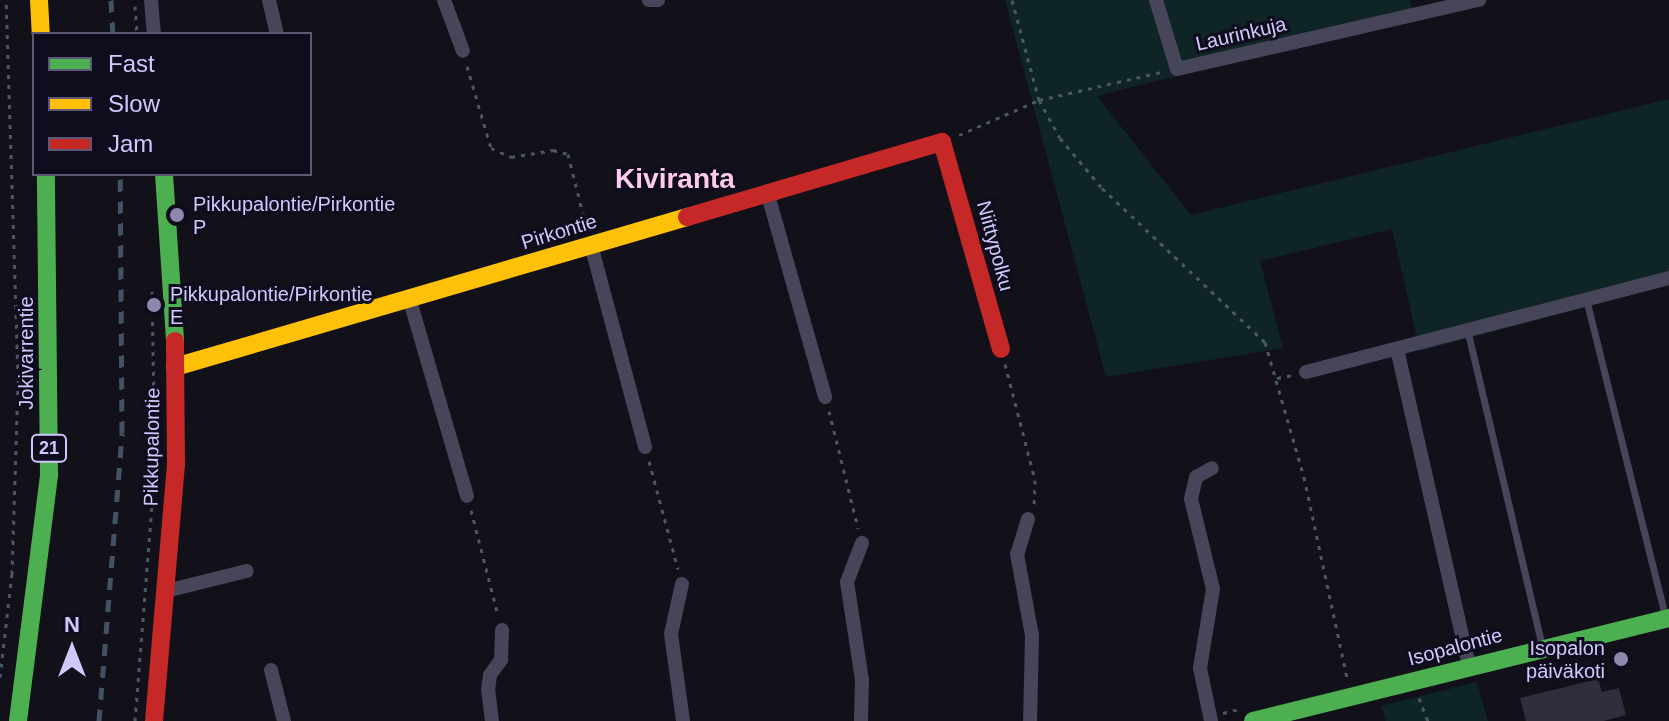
<!DOCTYPE html>
<html>
<head>
<meta charset="utf-8">
<style>
	body { margin:0 }
	#map { position:relative; width:1669px; height:721px; overflow:hidden; background:#121019; font-family:Helvetica,sans-serif }
	div>[style] { position:absolute }
	[style*='--x'] { left:calc(var(--x)*1px); top:calc(var(--y)*1px); width:calc(var(--w)*1px); rotate:calc(var(--a)*1deg) }
	.green>* { inset:0; background:#0f2425 }
	.building>* { inset:0; background:#302d3c }
	.path>* { height:3px; margin-top:-1.5px; transform-origin:0; background:repeating-linear-gradient(90deg,#4a5764 0 4px,transparent 0 10px) }
	.lane>* { height:7px; margin:-3.5px; padding:0 3.5px; transform-origin:3.5px; border-radius:3.5px; background:#47455a }
	.street>* { height:14px; margin:-7px; padding:0 7px; transform-origin:7px; border-radius:7px; background:#47455a }
	.fast>* { height:18px; margin:-9px; padding:0 9px; transform-origin:9px; border-radius:9px; background:#4caf50 }
	.slow>* { height:18px; margin:-9px; padding:0 9px; transform-origin:9px; border-radius:9px; background:#ffc107 }
	.jam>* { height:18px; margin:-9px; padding:0 9px; transform-origin:9px; border-radius:9px; background:#c62828 }
	.rail>* { height:5px; margin-top:-2.5px; transform-origin:0; background:repeating-linear-gradient(90deg,#405263 0 12px,transparent 0 22px) }
	.dots>* { width:22px; height:22px; translate:-50% -50%; box-sizing:border-box; border:4px solid #0f0c1d; border-radius:50% }
	span { translate:-50% -50%; white-space:nowrap; text-align:center; line-height:1.15; -webkit-text-stroke:6px #0f0c1d; paint-order:stroke }
	.shield-label span { padding:2px 6px; background:#0f0c1d; border:2px solid; border-radius:6px; -webkit-text-stroke-width:0 }
	.shield-label { font-size:18px; color:#d1c9fe; font-weight:700 }
	.street-label { font-size:20px; color:#d1c9fe }
	.poi-label { font-size:20px; color:#d1c9fe }
	.left { translate:0 -50%; text-align:left }
	.right { translate:-100% -50%; text-align:right }
	.district-label { font-size:28px; color:#fecbea; font-weight:700 }
	.legend { position:absolute; left:32px; top:32px; width:280px; height:144px; box-sizing:border-box; background:#0f0c1d; border:2px solid #5d5877; margin:0; padding:10px 14px; list-style:none; font-size:24px; color:#d1c9fe }
	.legend li { display:flex; align-items:center; gap:16px; height:40px }
	.legend b { width:40px; border:2px solid #5d5877 }
	.north { position:absolute; left:32px; top:609px; width:80px; height:80px; -webkit-text-stroke:6px #0f0c1d; paint-order:stroke; rotate:0deg; font-size:22px; font-weight:700; line-height:32px; text-align:center; color:#d1c9fe }
	.north::after { content:''; display:block; margin:auto; width:28px; height:36px; background:#d1c9fe; clip-path:polygon(50% 0,100% 100%,50% 72%,0 100%) }
</style>
</head>
<body>
<div id="map">
	<div class="green">
		<div style="clip-path:polygon(1005px 0,1410px 0,1415px 17px,1097px 96px,1191px 215px,1669px 99px,1669px 285px,1420px 351px,1392px 229px,1260px 261px,1283px 348px,1106px 377px)"></div>
		<div style="clip-path:polygon(1477px 682px,1488px 721px,1386px 721px,1381px 706px)"></div>
	</div>
	<div class="building">
		<div style="clip-path:polygon(1598px 679px,1602px 692px,1619px 688px,1626px 715px,1604px 721px,1526px 721px,1520px 698px)"></div>
	</div>
	<div class="path">
		<div style="--x:1012;--y:0;--w:104;--a:74.9"></div>
		<div style="--x:1039;--y:100;--w:43;--a:61.1"></div>
		<div style="--x:1060;--y:138;--w:65;--a:50"></div>
		<div style="--x:1102;--y:188;--w:224;--a:43.4"></div>
		<div style="--x:1265;--y:342;--w:141;--a:73.9"></div>
		<div style="--x:1304;--y:477;--w:210;--a:77.9"></div>
		<div style="--x:135;--y:6;--w:28;--a:86"></div>
		<div style="--x:467;--y:66;--w:85;--a:73.7"></div>
		<div style="--x:491;--y:148;--w:22;--a:24"></div>
		<div style="--x:511;--y:157;--w:43;--a:-9.5"></div>
		<div style="--x:553;--y:150;--w:16;--a:15"></div>
		<div style="--x:568;--y:154;--w:78;--a:76"></div>
		<div style="--x:959;--y:135;--w:87;--a:-23.6"></div>
		<div style="--x:1039;--y:100;--w:125;--a:-12.9"></div>
		<div style="--x:1005;--y:364;--w:120;--a:75.5"></div>
		<div style="--x:1035;--y:480;--w:25;--a:92"></div>
		<div style="--x:1277;--y:378;--w:16;--a:-11"></div>
		<div style="--x:829;--y:411;--w:121;--a:76.1"></div>
		<div style="--x:649;--y:461;--w:112;--a:75"></div>
		<div style="--x:471;--y:510;--w:108;--a:75.6"></div>
		<div style="--x:0;--y:677;--w:104;--a:-83.4"></div>
		<div style="--x:12;--y:574;--w:196;--a:-88.2"></div>
		<div style="--x:18;--y:378;--w:378;--a:-91.8"></div>
		<div style="--x:1419;--y:698;--w:25;--a:69"></div>
		<div style="--x:1223;--y:713;--w:16;--a:-14"></div>
		<div style="--x:135;--y:721;--w:257;--a:-85.5"></div>
		<div style="--x:155;--y:465;--w:179;--a:-91"></div>
	</div>
	<div class="lane">
		<div style="--x:1586;--y:299;--w:328;--a:76"></div>
		<div style="--x:1467;--y:329;--w:326;--a:76.7"></div>
	</div>
	<div class="street">
		<div style="--x:151;--y:0;--w:34;--a:85"></div>
		<div style="--x:269;--y:0;--w:35;--a:77"></div>
		<div style="--x:444;--y:0;--w:54;--a:69.6"></div>
		<div style="--x:649;--y:0;--w:9;--a:0"></div>
		<div style="--x:1156;--y:0;--w:72;--a:73.1"></div>
		<div style="--x:1177;--y:69;--w:310;--a:-12.9"></div>
		<div style="--x:768;--y:195;--w:210;--a:74.2"></div>
		<div style="--x:591;--y:245;--w:209;--a:75"></div>
		<div style="--x:410;--y:301;--w:203;--a:73.7"></div>
		<div style="--x:1397;--y:349;--w:325;--a:77.2"></div>
		<div style="--x:1306;--y:372;--w:375;--a:-14.5"></div>
		<div style="--x:1028;--y:519;--w:37;--a:107"></div>
		<div style="--x:1017;--y:554;--w:83;--a:79.6"></div>
		<div style="--x:1032;--y:636;--w:85;--a:91.3"></div>
		<div style="--x:682;--y:584;--w:51;--a:102.4"></div>
		<div style="--x:671;--y:634;--w:88;--a:82.1"></div>
		<div style="--x:166;--y:591;--w:83;--a:-13.9"></div>
		<div style="--x:271;--y:670;--w:53;--a:75.7"></div>
		<div style="--x:492;--y:721;--w:31;--a:-97"></div>
		<div style="--x:488;--y:690;--w:15;--a:-82"></div>
		<div style="--x:490;--y:675;--w:19;--a:-54"></div>
		<div style="--x:501;--y:660;--w:30;--a:-88"></div>
		<div style="--x:861;--y:721;--w:41;--a:-88.6"></div>
		<div style="--x:862;--y:680;--w:99;--a:-98.7"></div>
		<div style="--x:847;--y:582;--w:42;--a:-69"></div>
		<div style="--x:1211;--y:721;--w:54;--a:-101.7"></div>
		<div style="--x:1200;--y:668;--w:80;--a:-80.7"></div>
		<div style="--x:1213;--y:589;--w:93;--a:-103.7"></div>
		<div style="--x:1191;--y:499;--w:23;--a:-77"></div>
		<div style="--x:1196;--y:477;--w:18;--a:-29"></div>
	</div>
	<div class="fast">
		<div style="--x:164;--y:174;--w:167;--a:86.2"></div>
		<div style="--x:18;--y:721;--w:249;--a:-82.8"></div>
		<div style="--x:49;--y:474;--w:300;--a:-90.6"></div>
		<div style="--x:1253;--y:721;--w:429;--a:-13.9"></div>
	</div>
	<div class="slow">
		<div style="--x:39;--y:0;--w:34;--a:87"></div>
		<div style="--x:175;--y:367;--w:534;--a:-16.33"></div>
	</div>
	<div class="jam">
		<div style="--x:687;--y:217;--w:266;--a:-16.4"></div>
		<div style="--x:942;--y:142;--w:215;--a:74.1"></div>
		<div style="--x:154;--y:721;--w:257;--a:-85.1"></div>
		<div style="--x:176;--y:465;--w:124;--a:-90.5"></div>
	</div>
	<div class="rail">
		<div style="--x:111;--y:0;--w:34;--a:87"></div>
		<div style="--x:99;--y:721;--w:289;--a:-85.4"></div>
		<div style="--x:122;--y:433;--w:259;--a:-90.4"></div>
	</div>
	<div class="dots">
		<div style="left:177px;top:215px;background:#8e88ae"></div>
		<div style="left:154px;top:305px;background:#8e88ae"></div>
		<div style="left:1621px;top:659px;background:#8e88ae"></div>
	</div>
	<div class="shield-label">
		<span style="left:49px;top:448px">21</span>
	</div>
	<div class="street-label">
		<span style="left:1241px;top:34px;rotate:-13deg">Laurinkuja</span>
		<span style="left:559px;top:232px;rotate:-17deg">Pirkontie</span>
		<span style="left:995px;top:246px;rotate:75deg">Niittypolku</span>
		<span style="left:26px;top:353px;rotate:-90deg">Jokivarrentie</span>
		<span style="left:152px;top:447px;rotate:-89deg">Pikkupalontie</span>
		<span style="left:1455px;top:647px;rotate:-15deg">Isopalontie</span>
	</div>
	<div class="poi-label">
		<span class="left" style="left:193px;top:216px">Pikkupalontie/Pirkontie<br>P</span>
		<span class="left" style="left:170px;top:306px">Pikkupalontie/Pirkontie<br>E</span>
		<span class="right" style="left:1605px;top:660px">Isopalon<br>päiväkoti</span>
	</div>
	<div class="district-label">
		<span style="left:675px;top:179px">Kiviranta</span>
	</div>
	<ul class="legend">
	<li><b style="height:10px;background:#4caf50"></b>Fast</li>
	<li><b style="height:10px;background:#ffc107"></b>Slow</li>
	<li><b style="height:10px;background:#c62828"></b>Jam</li>
	</ul>
	<div class="north">N</div>
</div>
</body>
</html>
